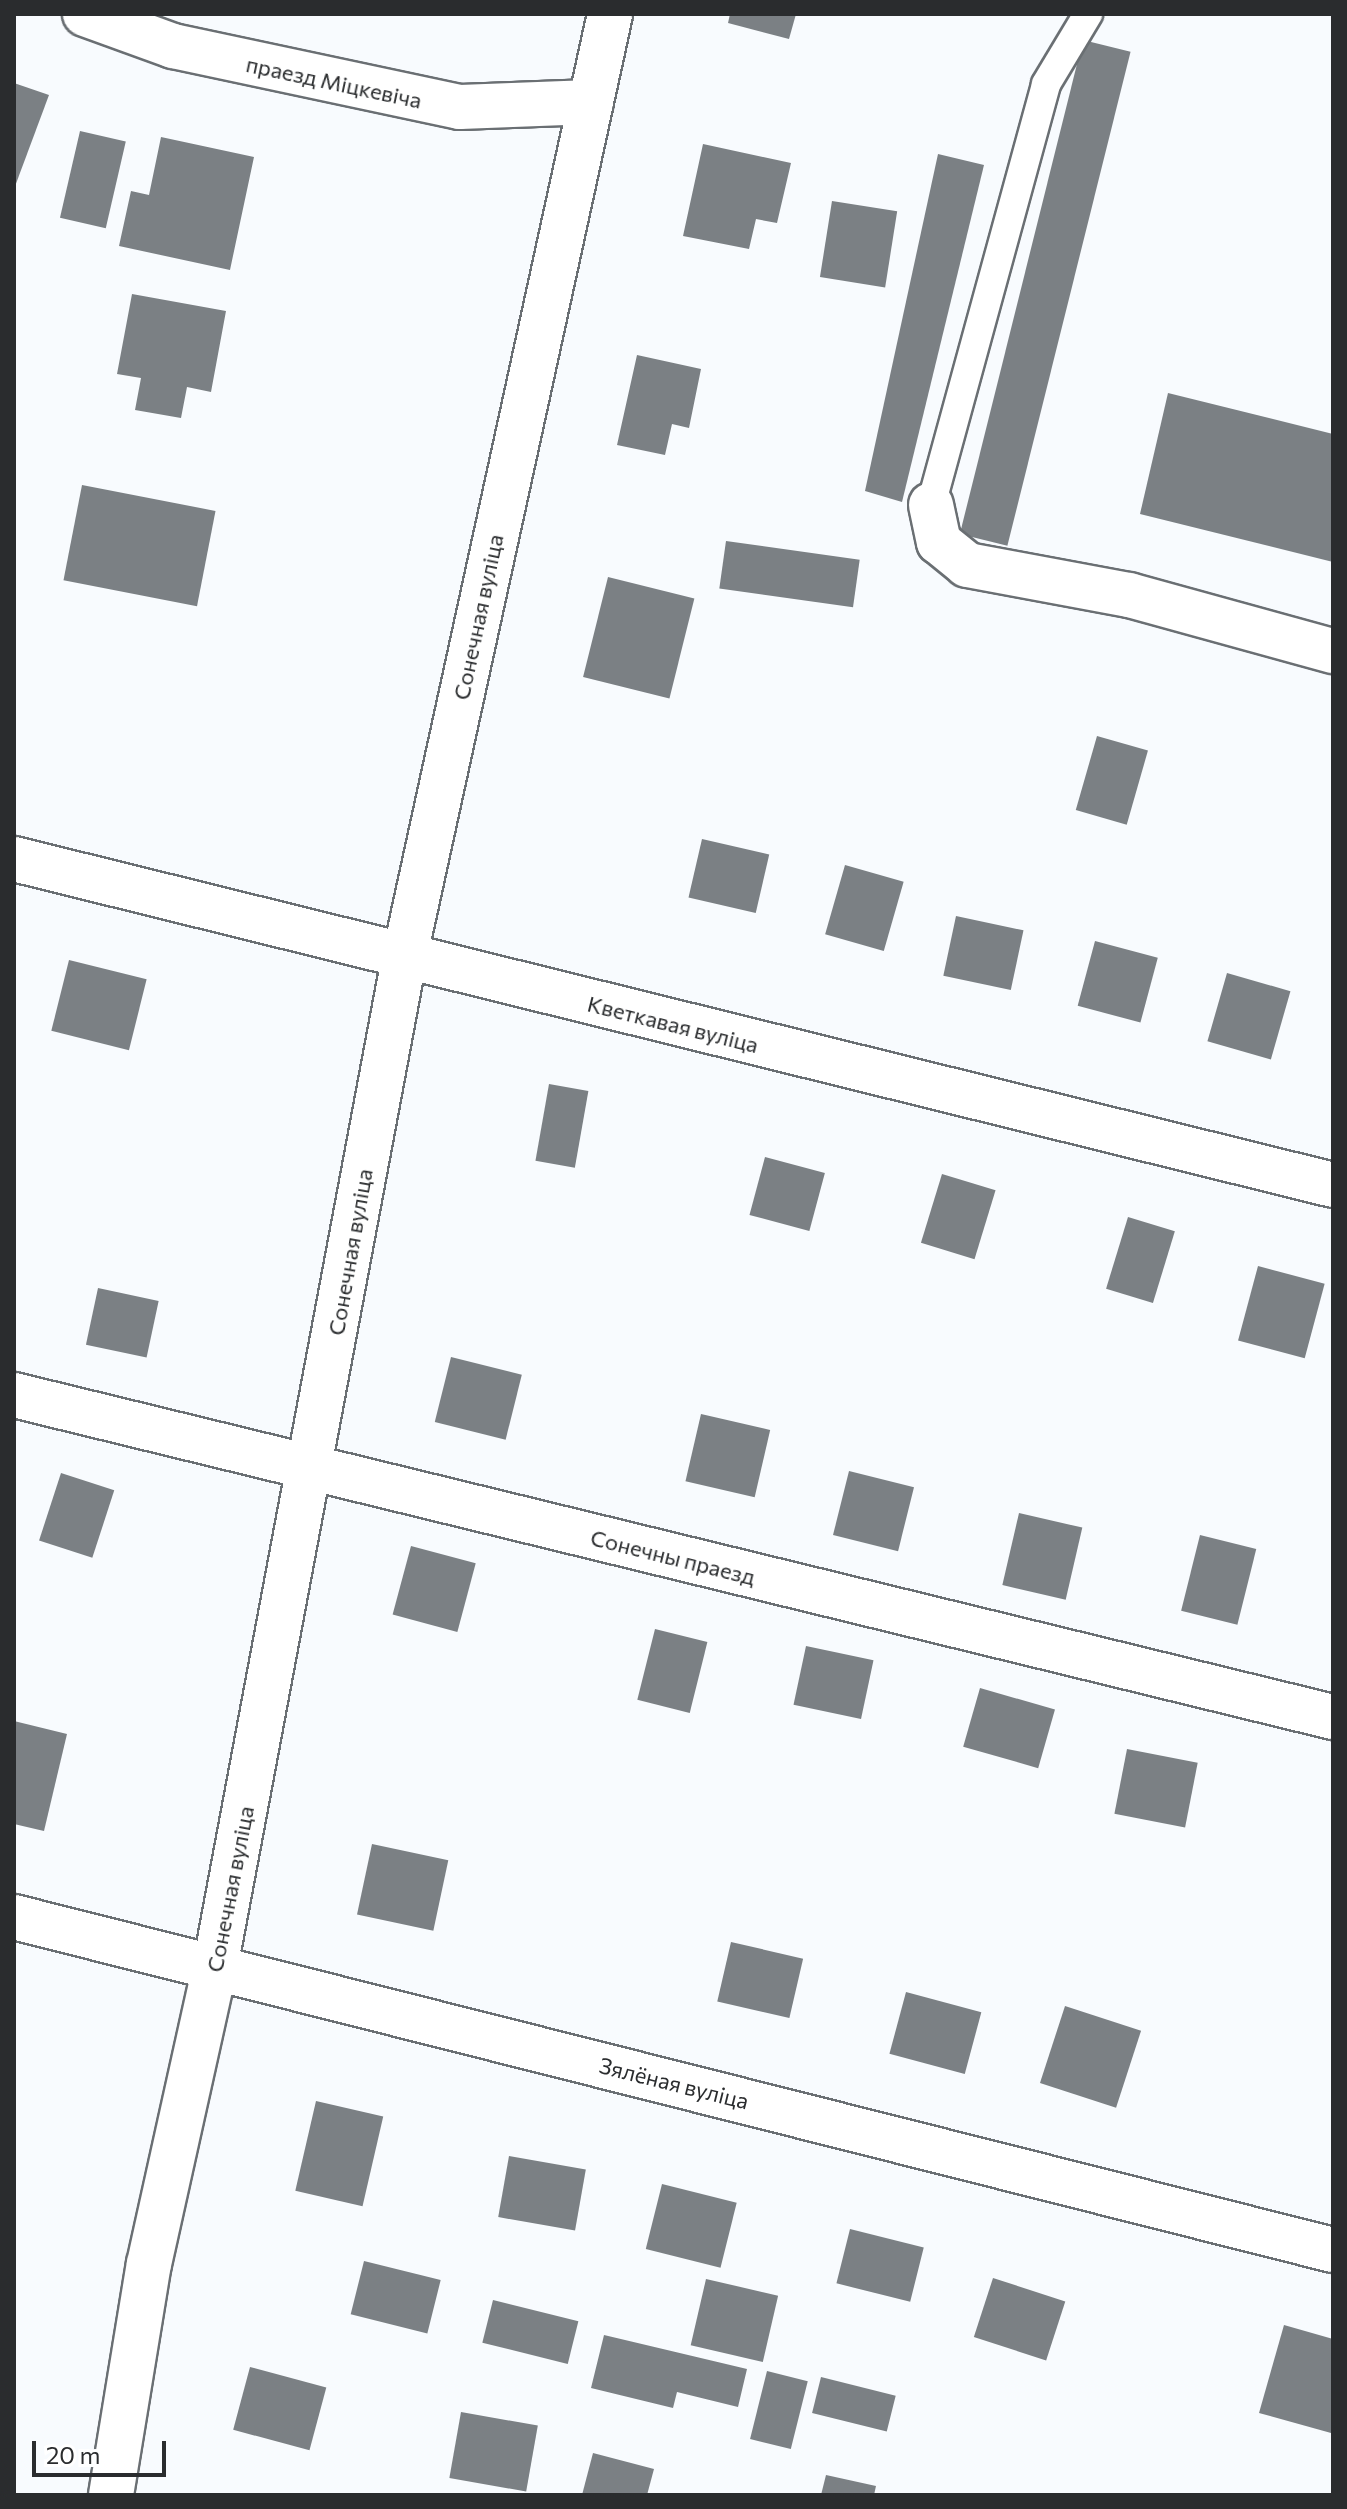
<!DOCTYPE html>
<html>
<head>
<meta charset="utf-8">
<style>
	body { margin:0 }
	#map { position:relative; width:1347px; height:2509px; overflow:hidden; background:#f8fbfe; font-family:Commissioner,sans-serif }
	div>[style] { position:absolute }
	[style*='--x'] { left:calc(var(--x)*1px); top:calc(var(--y)*1px); width:calc(var(--w)*1px); rotate:calc(var(--a)*1deg) }
	.building>* { inset:0; background:#7b8084; transform-origin:0 0 }
	.roads { filter:drop-shadow(2px 0 #6a6f73) drop-shadow(-2px 0 #6a6f73) drop-shadow(0 2px #6a6f73) drop-shadow(0 -2px #6a6f73) }
	.service>* { height:28px; margin:-14px; padding:0 14px; transform-origin:14px; border-radius:14px; background:#fff }
	.minor>* { height:44px; margin:-22px; padding:0 22px; transform-origin:22px; border-radius:22px; background:#fff }
	span { translate:-50% -50%; white-space:nowrap; text-align:center; line-height:1.15; -webkit-text-stroke:7px #fff; paint-order:stroke }
	.street-label { font-size:22px; color:#2a2c2e }
	.frame { position:absolute; inset:0; border:16px solid #2a2c2e; pointer-events:none }
	.scale { position:absolute; left:32px; top:2441px; width:134px; height:36px; box-sizing:border-box; border:4px solid #2a2c2e; border-top:0; padding-left:10px; font-size:24px; line-height:28px; white-space:nowrap; color:#2a2c2e; -webkit-text-stroke:6px #fff; paint-order:stroke }
</style>
</head>
<body>
<div id="map">
	<div class="building">
		<div style="clip-path:polygon(730px 14px,796px 14px,789px 39px,728px 23px)"></div>
		<div style="left:1083px;top:40px;width:49px;height:509px;rotate:14deg"></div>
		<div style="clip-path:polygon(14px 83px,49px 95px,14px 189px)"></div>
		<div style="left:80px;top:131px;width:47px;height:89px;rotate:13deg"></div>
		<div style="clip-path:polygon(161px 137px,254px 157px,230px 270px,119px 246px,131px 191px,149px 195px)"></div>
		<div style="clip-path:polygon(703px 144px,791px 163px,777px 223px,756px 219px,749px 249px,683px 236px)"></div>
		<div style="clip-path:polygon(938px 154px,984px 165px,902px 502px,865px 491px)"></div>
		<div style="left:832px;top:201px;width:66px;height:77px;rotate:9deg"></div>
		<div style="clip-path:polygon(132px 294px,226px 311px,211px 392px,187px 387px,181px 418px,135px 410px,141px 378px,117px 374px)"></div>
		<div style="clip-path:polygon(637px 355px,701px 369px,689px 428px,672px 424px,665px 455px,617px 445px)"></div>
		<div style="clip-path:polygon(1168px 393px,1333px 434px,1333px 562px,1140px 514px)"></div>
		<div style="left:82px;top:485px;width:136px;height:97px;rotate:11deg"></div>
		<div style="left:726px;top:541px;width:135px;height:48px;rotate:8deg"></div>
		<div style="left:608px;top:577px;width:89px;height:103px;rotate:14deg"></div>
		<div style="left:1097px;top:736px;width:53px;height:77px;rotate:16deg"></div>
		<div style="left:702px;top:839px;width:69px;height:60px;rotate:13deg"></div>
		<div style="left:845px;top:865px;width:61px;height:72px;rotate:16deg"></div>
		<div style="left:956px;top:916px;width:69px;height:61px;rotate:12deg"></div>
		<div style="left:1095px;top:941px;width:65px;height:67px;rotate:15deg"></div>
		<div style="left:69px;top:960px;width:80px;height:73px;rotate:14deg"></div>
		<div style="left:1227px;top:973px;width:66px;height:71px;rotate:16deg"></div>
		<div style="left:549px;top:1084px;width:40px;height:78px;rotate:10deg"></div>
		<div style="left:765px;top:1157px;width:62px;height:60px;rotate:15deg"></div>
		<div style="left:942px;top:1174px;width:56px;height:72px;rotate:17deg"></div>
		<div style="left:1128px;top:1217px;width:49px;height:75px;rotate:17deg"></div>
		<div style="left:1258px;top:1266px;width:69px;height:77px;rotate:15deg"></div>
		<div style="left:98px;top:1288px;width:62px;height:58px;rotate:12deg"></div>
		<div style="left:451px;top:1357px;width:73px;height:67px;rotate:14deg"></div>
		<div style="left:701px;top:1414px;width:71px;height:69px;rotate:13deg"></div>
		<div style="left:849px;top:1471px;width:67px;height:66px;rotate:14deg"></div>
		<div style="left:61px;top:1473px;width:56px;height:71px;rotate:18deg"></div>
		<div style="left:1019px;top:1513px;width:65px;height:74px;rotate:13deg"></div>
		<div style="left:1200px;top:1535px;width:58px;height:78px;rotate:14deg"></div>
		<div style="left:411px;top:1546px;width:67px;height:71px;rotate:15deg"></div>
		<div style="left:655px;top:1629px;width:54px;height:73px;rotate:14deg"></div>
		<div style="left:806px;top:1646px;width:69px;height:60px;rotate:12deg"></div>
		<div style="left:980px;top:1688px;width:78px;height:61px;rotate:16deg"></div>
		<div style="clip-path:polygon(14px 1721px,67px 1734px,44px 1831px,14px 1824px)"></div>
		<div style="left:1127px;top:1749px;width:72px;height:66px;rotate:11deg"></div>
		<div style="left:372px;top:1844px;width:78px;height:72px;rotate:12deg"></div>
		<div style="left:731px;top:1942px;width:74px;height:61px;rotate:13deg"></div>
		<div style="left:906px;top:1992px;width:78px;height:64px;rotate:15deg"></div>
		<div style="left:1065px;top:2006px;width:80px;height:81px;rotate:18deg"></div>
		<div style="left:316px;top:2101px;width:69px;height:92px;rotate:13deg"></div>
		<div style="left:509px;top:2156px;width:78px;height:62px;rotate:10deg"></div>
		<div style="left:662px;top:2184px;width:77px;height:67px;rotate:14deg"></div>
		<div style="left:850px;top:2229px;width:76px;height:56px;rotate:14deg"></div>
		<div style="left:364px;top:2261px;width:79px;height:55px;rotate:14deg"></div>
		<div style="left:993px;top:2278px;width:76px;height:62px;rotate:18deg"></div>
		<div style="left:706px;top:2279px;width:74px;height:68px;rotate:13deg"></div>
		<div style="left:493px;top:2300px;width:88px;height:44px;rotate:14deg"></div>
		<div style="clip-path:polygon(1284px 2325px,1333px 2339px,1331px 2433px,1259px 2413px)"></div>
		<div style="clip-path:polygon(604px 2335px,747px 2369px,738px 2407px,677px 2392px,673px 2408px,591px 2388px)"></div>
		<div style="left:250px;top:2367px;width:79px;height:65px;rotate:15deg"></div>
		<div style="left:767px;top:2371px;width:42px;height:70px;rotate:14deg"></div>
		<div style="left:821px;top:2377px;width:77px;height:37px;rotate:14deg"></div>
		<div style="left:461px;top:2412px;width:78px;height:67px;rotate:10deg"></div>
		<div style="clip-path:polygon(593px 2453px,654px 2469px,647px 2495px,582px 2495px)"></div>
		<div style="clip-path:polygon(826px 2475px,876px 2486px,874px 2495px,821px 2495px)"></div>
	</div>
	<div class="roads">
		<div class="service">
			<div style="--x:931;--y:505;--w:436;--a:-74.7"></div>
			<div style="--x:1046;--y:84;--w:82;--a:-59"></div>
		</div>
		<div class="minor">
			<div style="--x:85;--y:14;--w:94;--a:20"></div>
			<div style="--x:173;--y:46;--w:293;--a:12"></div>
			<div style="--x:460;--y:107;--w:131;--a:-2.2"></div>
			<div style="--x:931;--y:505;--w:38;--a:78"></div>
			<div style="--x:939;--y:542;--w:36;--a:39"></div>
			<div style="--x:967;--y:565;--w:165;--a:10.5"></div>
			<div style="--x:1129;--y:595;--w:212;--a:15.4"></div>
			<div style="--x:14;--y:859;--w:1359;--a:13.88"></div>
			<div style="--x:14;--y:1395;--w:1358;--a:13.72"></div>
			<div style="--x:14;--y:1917;--w:1360;--a:14.17"></div>
			<div style="--x:111;--y:2495;--w:234;--a:-80.7"></div>
			<div style="--x:149;--y:2264;--w:304;--a:-77.5"></div>
			<div style="--x:215;--y:1967;--w:1026;--a:-79.38"></div>
			<div style="--x:404;--y:959;--w:967;--a:-77.7"></div>
		</div>
	</div>
	<div class="street-label">
		<span style="left:334px;top:82px;rotate:12deg">праезд Міцкевіча</span>
		<span style="left:478px;top:617px;rotate:-78deg">Сонечная вуліца</span>
		<span style="left:673px;top:1024px;rotate:14deg">Кветкавая вуліца</span>
		<span style="left:350px;top:1252px;rotate:-80deg">Сонечная вуліца</span>
		<span style="left:673px;top:1557px;rotate:14deg">Сонечны праезд</span>
		<span style="left:230px;top:1889px;rotate:-79deg">Сонечная вуліца</span>
		<span style="left:674px;top:2083px;rotate:14deg">Зялёная вуліца</span>
	</div>
	<div class="frame"></div>
	<div class="scale">20 m</div>
</div>
</body>
</html>
